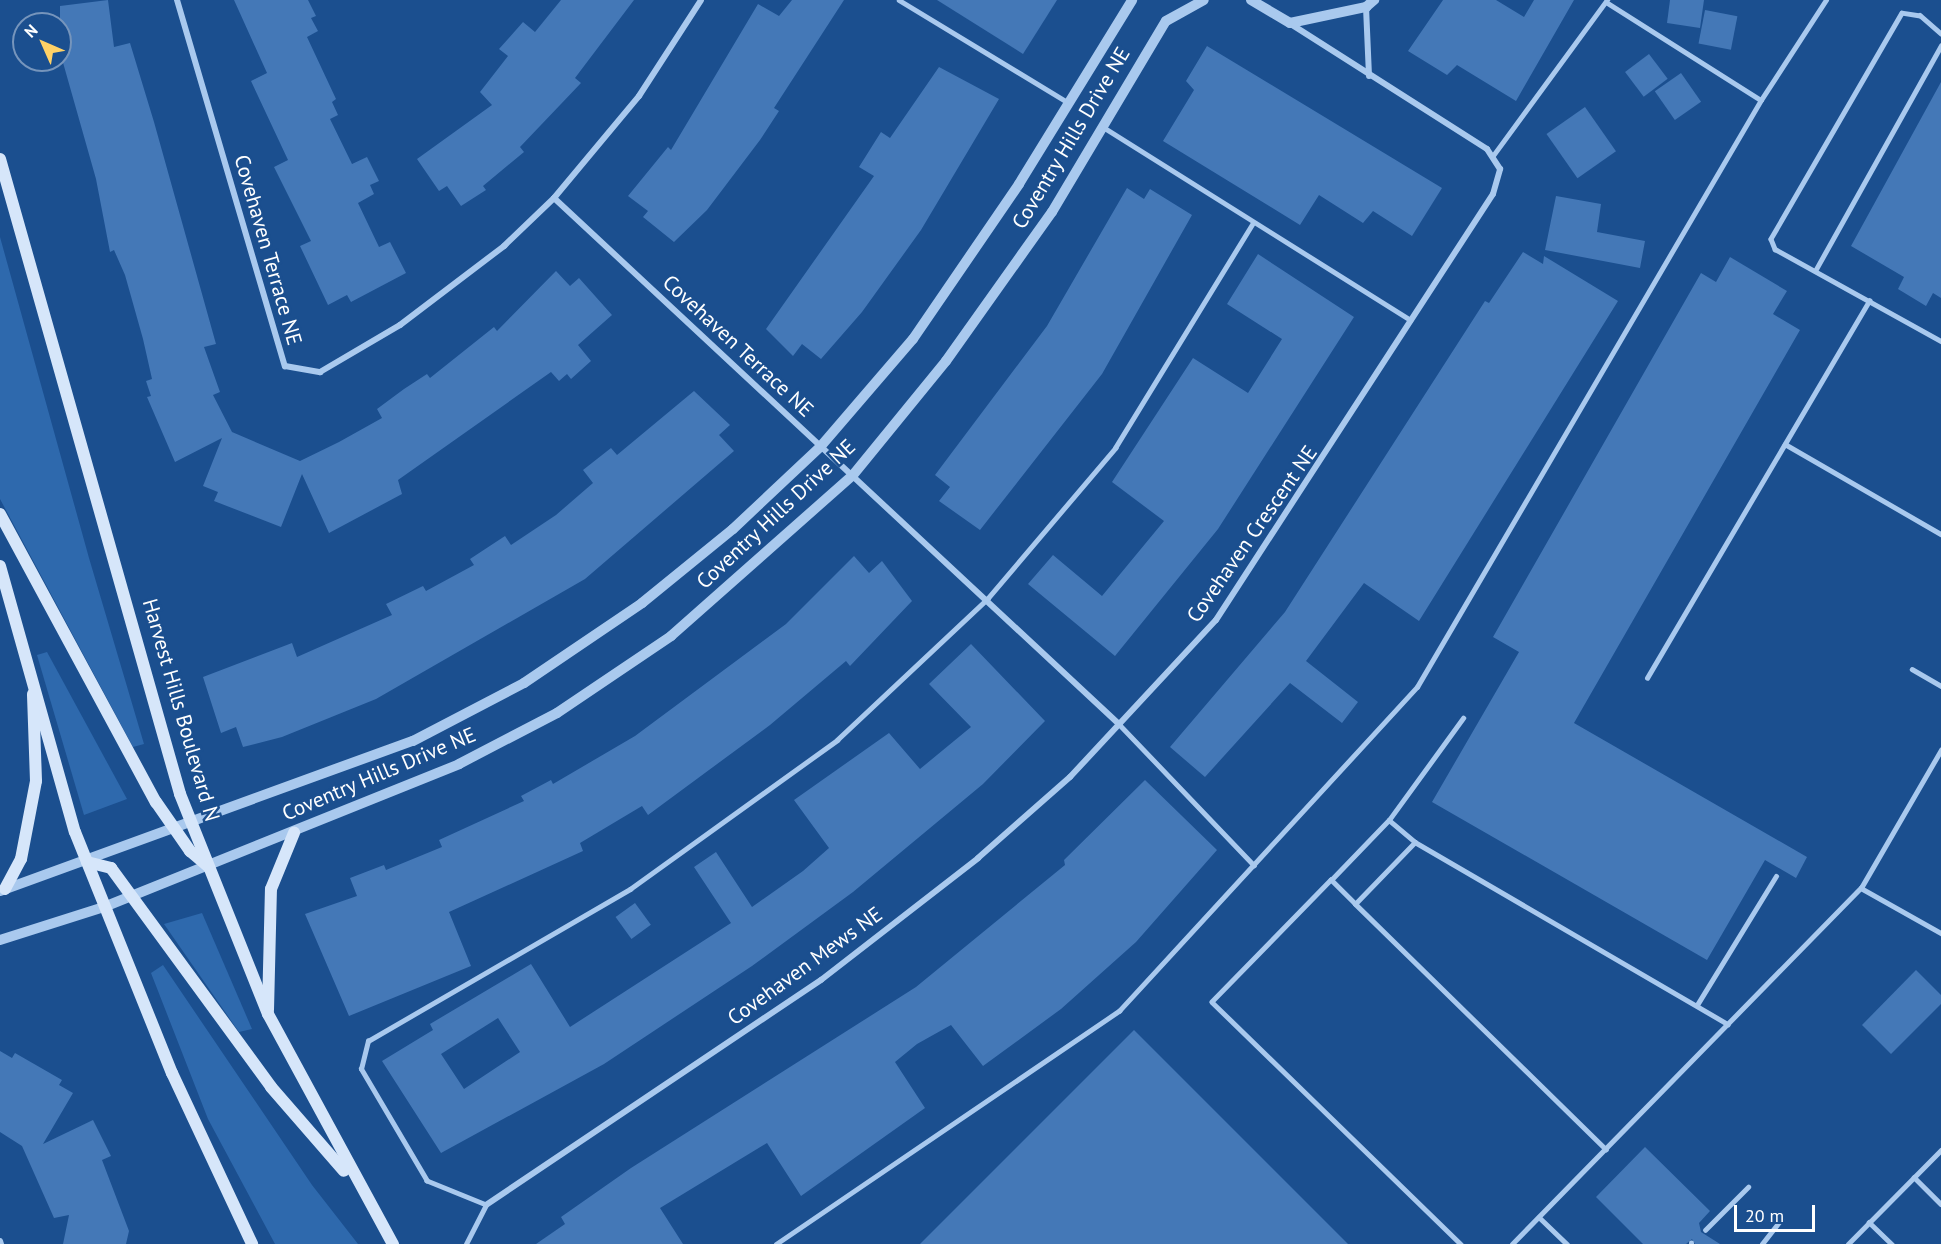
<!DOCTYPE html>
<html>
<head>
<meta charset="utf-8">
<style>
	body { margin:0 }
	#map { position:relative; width:1941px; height:1244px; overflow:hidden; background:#1b4f8f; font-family:"PT Sans",sans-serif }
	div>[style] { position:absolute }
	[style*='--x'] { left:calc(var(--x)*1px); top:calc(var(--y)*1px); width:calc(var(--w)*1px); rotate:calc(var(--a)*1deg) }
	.green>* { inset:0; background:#2e69ad }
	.building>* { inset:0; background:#4478b7; transform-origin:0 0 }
	.service>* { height:4.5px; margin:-2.25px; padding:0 2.25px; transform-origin:2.25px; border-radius:2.25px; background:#a9c9ee }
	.minor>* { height:6px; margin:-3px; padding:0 3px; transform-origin:3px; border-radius:3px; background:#a9c9ee }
	.tertiary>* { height:10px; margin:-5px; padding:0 5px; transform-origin:5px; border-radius:5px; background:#a9c9ee }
	.secondary>* { height:12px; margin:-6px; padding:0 6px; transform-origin:6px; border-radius:6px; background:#d6e6fa }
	span { translate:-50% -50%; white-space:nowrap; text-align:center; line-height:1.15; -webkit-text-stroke:5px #1b4f8f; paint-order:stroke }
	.street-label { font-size:21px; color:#fff }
	.north { position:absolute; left:12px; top:12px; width:60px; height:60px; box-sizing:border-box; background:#1b4f8f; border:2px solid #7695bc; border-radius:50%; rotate:315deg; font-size:16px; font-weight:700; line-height:24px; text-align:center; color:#fff }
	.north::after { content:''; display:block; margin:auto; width:21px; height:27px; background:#ffd166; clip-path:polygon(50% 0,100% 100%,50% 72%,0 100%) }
	.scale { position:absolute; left:1734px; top:1205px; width:81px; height:27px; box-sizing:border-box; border:3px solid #fff; border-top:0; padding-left:8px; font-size:18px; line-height:21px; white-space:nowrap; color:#fff; -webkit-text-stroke:4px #1b4f8f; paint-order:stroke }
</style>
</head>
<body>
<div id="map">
	<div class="green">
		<div style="clip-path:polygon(0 237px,89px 558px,144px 744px,133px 747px,0 499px)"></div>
		<div style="clip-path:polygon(47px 652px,127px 799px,84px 815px,37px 655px)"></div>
		<div style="clip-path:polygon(202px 913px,252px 1029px,239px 1032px,164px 924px)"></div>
		<div style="clip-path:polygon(163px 965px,312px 1185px,358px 1244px,275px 1244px,208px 1119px,151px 973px)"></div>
	</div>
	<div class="building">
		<div style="clip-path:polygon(108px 0,114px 47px,130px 43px,154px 122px,216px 344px,204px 347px,220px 392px,213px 395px,232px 432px,300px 461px,339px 442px,382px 418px,377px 409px,404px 389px,427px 374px,430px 378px,494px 327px,497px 331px,556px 271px,570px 286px,579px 278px,612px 315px,578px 345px,591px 361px,571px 379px,567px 374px,559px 381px,551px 372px,398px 480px,402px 494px,329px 533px,302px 474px,281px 527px,214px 501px,218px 492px,203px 486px,222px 438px,175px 462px,147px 397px,151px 396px,146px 381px,152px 379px,143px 339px,125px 275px,114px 250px,110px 252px,96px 179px,60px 52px,60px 6px)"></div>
		<div style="clip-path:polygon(234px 0,308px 0,316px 16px,311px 18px,318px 31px,307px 37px,336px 99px,332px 102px,338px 115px,330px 119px,352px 164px,367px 157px,379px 181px,370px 185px,374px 194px,358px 203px,379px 247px,390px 242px,406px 273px,351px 302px,347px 295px,328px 305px,300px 246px,311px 241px,274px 167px,288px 160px,251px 81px,267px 73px)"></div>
		<div style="clip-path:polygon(561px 0,634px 0,575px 78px,581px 83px,520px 147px,524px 152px,483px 186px,486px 190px,461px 206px,447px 186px,439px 191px,417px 159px,492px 105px,480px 92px,508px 56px,499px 49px,523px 22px,535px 32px)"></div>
		<div style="clip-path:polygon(792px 0,844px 0,774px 108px,779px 111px,760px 140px,707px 210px,674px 242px,643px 217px,648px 211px,628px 196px,668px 147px,671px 150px,758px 4px,779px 16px)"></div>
		<div style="clip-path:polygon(937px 0,1057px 0,1023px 54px)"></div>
		<div style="clip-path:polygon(1443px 0,1496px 0,1524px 17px,1534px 0,1574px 0,1516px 101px,1457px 65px,1447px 75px,1408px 51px)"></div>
		<div style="clip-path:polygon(1670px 0,1704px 0,1700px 28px,1667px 23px)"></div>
		<div style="left:1705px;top:10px;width:33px;height:34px;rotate:11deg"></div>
		<div style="clip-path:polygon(1207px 46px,1442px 188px,1412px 236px,1373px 211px,1363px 223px,1319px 195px,1300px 225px,1163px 141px,1194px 90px,1186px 81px)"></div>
		<div style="left:1649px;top:54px;width:31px;height:30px;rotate:53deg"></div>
		<div style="clip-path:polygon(939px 67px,999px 99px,921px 230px,862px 312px,821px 359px,802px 344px,793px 356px,766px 329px,874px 176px,859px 167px,881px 132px,890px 138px)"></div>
		<div style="left:1681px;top:73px;width:35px;height:32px;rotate:55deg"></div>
		<div style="clip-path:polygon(1941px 82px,1941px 298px,1933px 293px,1926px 306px,1898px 289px,1904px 277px,1851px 246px)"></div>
		<div style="left:1585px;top:107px;width:54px;height:47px;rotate:55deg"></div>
		<div style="clip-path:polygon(1127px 188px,1144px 199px,1150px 189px,1192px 215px,1102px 374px,980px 530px,939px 501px,950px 487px,935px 475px,1047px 326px)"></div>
		<div style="clip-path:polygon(1556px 196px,1601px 204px,1597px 232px,1645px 241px,1640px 268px,1545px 250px)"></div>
		<div style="clip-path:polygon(1523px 252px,1543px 264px,1544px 256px,1618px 301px,1419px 621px,1364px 583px,1306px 661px,1358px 702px,1342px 723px,1290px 683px,1205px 777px,1170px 747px,1285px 612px,1485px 301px,1489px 303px)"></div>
		<div style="clip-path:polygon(1258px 254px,1354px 317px,1218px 529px,1115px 656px,1028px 584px,1053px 555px,1102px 596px,1164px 521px,1112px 482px,1193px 358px,1248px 393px,1282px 339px,1227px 304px)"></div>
		<div style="clip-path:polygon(1730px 257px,1787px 291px,1773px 314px,1800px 330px,1574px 723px,1807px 857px,1796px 878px,1765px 860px,1707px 960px,1432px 802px,1519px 652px,1493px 637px,1701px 273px,1716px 282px)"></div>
		<div style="clip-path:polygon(694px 391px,730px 425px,719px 435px,734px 451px,585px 579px,376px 699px,282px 737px,243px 747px,236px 727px,221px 733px,203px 677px,292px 643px,297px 657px,392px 615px,386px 604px,423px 586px,426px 591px,474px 565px,470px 559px,505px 536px,511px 545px,556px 515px,593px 483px,583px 470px,611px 448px,617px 455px)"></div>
		<div style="clip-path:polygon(854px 556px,869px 573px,882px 561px,912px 601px,850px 666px,846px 661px,770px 725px,648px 815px,642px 806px,580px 843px,583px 851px,449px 912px,471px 966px,349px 1016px,305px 914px,357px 896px,350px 878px,384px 865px,386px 870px,442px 847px,439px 840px,524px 801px,521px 796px,551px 780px,553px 784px,635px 736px,786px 624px)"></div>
		<div style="clip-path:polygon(evenodd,971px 644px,1045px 721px,983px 784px,853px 892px,752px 966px,604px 1064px,441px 1153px,382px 1061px,433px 1030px,430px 1024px,531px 964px,570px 1027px,731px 923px,694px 867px,716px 852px,752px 907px,803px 871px,829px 848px,794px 800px,889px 733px,920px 769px,971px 727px,929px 684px,971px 644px,498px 1018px,520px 1052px,464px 1089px,441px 1054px,498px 1018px)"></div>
		<div style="clip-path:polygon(1145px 780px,1217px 850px,1136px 942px,1061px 1009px,983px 1066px,951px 1025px,917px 1044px,895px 1062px,925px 1108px,801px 1196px,767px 1143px,660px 1208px,683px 1244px,536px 1244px,565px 1224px,561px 1217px,631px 1168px,916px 987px,1065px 865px,1064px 860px)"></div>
		<div style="left:635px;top:903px;width:27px;height:24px;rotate:54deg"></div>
		<div style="clip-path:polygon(1916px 970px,1941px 995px,1941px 1004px,1891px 1054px,1862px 1025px)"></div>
		<div style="clip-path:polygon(1134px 1030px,1348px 1244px,920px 1244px)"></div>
		<div style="clip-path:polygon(0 1051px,12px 1058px,15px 1053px,62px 1080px,59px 1085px,73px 1093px,43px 1144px,93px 1120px,111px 1156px,102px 1160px,129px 1231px,126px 1244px,63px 1244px,69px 1215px,54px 1218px,22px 1146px,0 1132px)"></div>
		<div style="clip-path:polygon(1645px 1147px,1710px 1211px,1699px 1223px,1701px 1232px,1720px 1244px,1695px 1244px,1692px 1239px,1686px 1244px,1643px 1244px,1596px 1197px)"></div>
	</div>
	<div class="service">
		<div style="--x:899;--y:0;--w:199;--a:31.2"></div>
		<div style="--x:1606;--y:2;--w:183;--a:32.3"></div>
		<div style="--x:1941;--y:34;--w:28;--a:-139"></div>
		<div style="--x:1920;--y:16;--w:18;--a:-171"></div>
		<div style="--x:1902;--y:13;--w:261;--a:120.1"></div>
		<div style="--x:1771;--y:239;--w:11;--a:68"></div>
		<div style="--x:1775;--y:249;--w:190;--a:29"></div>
		<div style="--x:1103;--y:127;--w:363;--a:32.1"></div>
		<div style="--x:1492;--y:157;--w:195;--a:-53.8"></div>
		<div style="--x:1815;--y:271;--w:258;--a:-60.8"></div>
		<div style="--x:1785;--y:444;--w:180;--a:30"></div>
		<div style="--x:1912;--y:669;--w:34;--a:30"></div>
		<div style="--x:1647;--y:678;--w:438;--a:-59.5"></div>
		<div style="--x:1120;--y:725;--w:194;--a:46.3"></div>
		<div style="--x:1389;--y:820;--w:34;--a:40"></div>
		<div style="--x:1331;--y:880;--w:170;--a:134.3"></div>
		<div style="--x:1212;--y:1002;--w:347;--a:44.2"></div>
		<div style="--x:1861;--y:888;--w:92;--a:29.4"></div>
		<div style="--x:1355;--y:904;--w:34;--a:-135"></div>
		<div style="--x:1331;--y:880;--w:83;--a:-46"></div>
		<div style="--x:1389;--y:820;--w:126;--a:-54"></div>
		<div style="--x:1697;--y:1005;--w:151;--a:-58.5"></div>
		<div style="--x:1606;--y:1150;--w:351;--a:-135.6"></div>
		<div style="--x:1355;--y:904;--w:86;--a:-45.9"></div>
		<div style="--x:1415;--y:842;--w:362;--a:30.2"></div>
		<div style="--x:1914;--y:1177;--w:38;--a:45"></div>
		<div style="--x:1539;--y:1217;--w:39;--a:44"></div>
		<div style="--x:1869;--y:1222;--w:32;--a:44"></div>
		<div style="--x:1705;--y:1230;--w:61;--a:-45"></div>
		<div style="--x:466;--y:1244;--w:44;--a:-62.9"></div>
		<div style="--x:486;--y:1205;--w:64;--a:-157.9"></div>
		<div style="--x:427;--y:1181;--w:130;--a:-120.5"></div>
		<div style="--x:361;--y:1069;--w:29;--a:-76"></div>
		<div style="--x:368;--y:1041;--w:303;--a:-30.1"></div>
		<div style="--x:630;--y:889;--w:255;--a:-35.7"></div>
		<div style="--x:837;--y:740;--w:207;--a:-43.2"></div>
		<div style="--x:988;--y:598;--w:197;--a:-49.7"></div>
		<div style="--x:1115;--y:448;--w:263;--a:-58.5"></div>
		<div style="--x:776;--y:1244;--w:415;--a:-34.2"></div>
		<div style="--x:1119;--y:1011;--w:440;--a:-47.4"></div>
		<div style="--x:1417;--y:687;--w:680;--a:-59.63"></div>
		<div style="--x:1761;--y:100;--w:119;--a:-57"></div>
		<div style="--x:1512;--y:1244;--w:499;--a:-45.6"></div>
		<div style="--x:1861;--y:888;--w:160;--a:-59.9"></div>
		<div style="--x:1691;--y:1244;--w:1;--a:-90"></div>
		<div style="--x:1762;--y:1244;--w:31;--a:-52"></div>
		<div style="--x:1848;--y:1244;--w:132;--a:-45.3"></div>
	</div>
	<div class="minor">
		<div style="--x:177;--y:0;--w:382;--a:73.6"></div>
		<div style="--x:285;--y:366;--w:36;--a:10"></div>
		<div style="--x:320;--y:372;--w:93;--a:-30.4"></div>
		<div style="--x:400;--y:325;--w:131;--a:-37.2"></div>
		<div style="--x:504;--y:246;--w:69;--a:-43.8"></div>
		<div style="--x:554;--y:198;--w:133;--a:-50.2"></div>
		<div style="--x:639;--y:96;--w:114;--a:-57.1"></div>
		<div style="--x:1366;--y:7;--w:69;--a:87.5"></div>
		<div style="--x:554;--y:198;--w:773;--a:42.96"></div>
		<div style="--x:486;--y:1205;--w:404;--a:-33.9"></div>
		<div style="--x:821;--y:980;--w:199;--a:-37.8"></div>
		<div style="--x:978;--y:858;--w:123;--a:-41.4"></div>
		<div style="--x:1070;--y:777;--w:214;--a:-47.1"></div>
		<div style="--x:1216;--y:620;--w:508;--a:-56.97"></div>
		<div style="--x:1493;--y:194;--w:26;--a:-74"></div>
		<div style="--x:1500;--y:169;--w:24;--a:-123"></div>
		<div style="--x:1487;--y:149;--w:232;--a:-147.5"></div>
		<div style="--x:0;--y:1241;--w:3;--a:72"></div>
	</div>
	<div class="tertiary">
		<div style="--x:1251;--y:0;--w:45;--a:30.5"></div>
		<div style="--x:1290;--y:23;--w:78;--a:-11.9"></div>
		<div style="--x:1366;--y:7;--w:11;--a:-41"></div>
		<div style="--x:0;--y:891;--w:439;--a:-20"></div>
		<div style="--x:413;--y:741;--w:125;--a:-27.6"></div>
		<div style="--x:524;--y:683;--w:143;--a:-34.1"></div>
		<div style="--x:642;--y:603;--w:117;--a:-39.1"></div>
		<div style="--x:733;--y:529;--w:121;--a:-43.3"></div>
		<div style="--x:821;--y:446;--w:141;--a:-49.3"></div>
		<div style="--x:913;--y:339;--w:188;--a:-55.6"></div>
		<div style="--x:1019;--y:184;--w:216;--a:-58.4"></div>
		<div style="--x:0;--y:940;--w:109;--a:-17.6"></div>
		<div style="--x:104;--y:907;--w:383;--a:-21.9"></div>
		<div style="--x:459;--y:764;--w:110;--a:-27.5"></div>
		<div style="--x:557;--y:713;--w:138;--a:-34"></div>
		<div style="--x:671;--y:636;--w:243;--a:-41.5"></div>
		<div style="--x:853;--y:475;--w:147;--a:-50.8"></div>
		<div style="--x:946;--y:361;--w:183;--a:-54.6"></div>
		<div style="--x:1052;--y:212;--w:222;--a:-59.2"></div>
		<div style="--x:1166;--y:21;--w:43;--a:-28.9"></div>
	</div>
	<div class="secondary">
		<div style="--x:0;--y:159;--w:660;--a:74.17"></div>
		<div style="--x:180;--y:794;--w:237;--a:68.2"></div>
		<div style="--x:268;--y:1014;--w:262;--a:61.5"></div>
		<div style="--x:0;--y:514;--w:328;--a:61.6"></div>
		<div style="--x:156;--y:802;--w:60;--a:55.2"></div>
		<div style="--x:190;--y:851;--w:23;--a:40"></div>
		<div style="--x:0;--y:566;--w:276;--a:74.3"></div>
		<div style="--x:75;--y:832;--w:260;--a:68.1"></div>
		<div style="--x:172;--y:1073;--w:189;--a:64.9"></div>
		<div style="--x:87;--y:862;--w:25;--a:14"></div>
		<div style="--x:111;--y:868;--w:271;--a:53.8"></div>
		<div style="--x:271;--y:1087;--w:111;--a:49"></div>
		<div style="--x:5;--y:889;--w:34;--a:-62"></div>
		<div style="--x:21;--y:859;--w:79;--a:-79.1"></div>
		<div style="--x:36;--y:781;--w:87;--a:-92"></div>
		<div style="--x:268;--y:1010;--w:121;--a:-88.6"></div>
		<div style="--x:271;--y:889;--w:61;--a:-67.7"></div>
	</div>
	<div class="street-label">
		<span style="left:1071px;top:138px;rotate:-59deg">Coventry Hills Drive NE</span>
		<span style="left:268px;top:250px;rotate:74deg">Covehaven Terrace NE</span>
		<span style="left:738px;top:346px;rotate:43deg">Covehaven Terrace NE</span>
		<span style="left:776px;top:514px;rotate:-43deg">Coventry Hills Drive NE</span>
		<span style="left:1252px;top:534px;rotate:-55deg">Covehaven Crescent NE</span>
		<span style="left:181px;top:710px;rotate:74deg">Harvest Hills Boulevard N</span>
		<span style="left:379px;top:774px;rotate:-23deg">Coventry Hills Drive NE</span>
		<span style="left:805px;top:966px;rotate:-36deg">Covehaven Mews NE</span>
	</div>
	<div class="north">N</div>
	<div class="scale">20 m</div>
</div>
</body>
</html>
